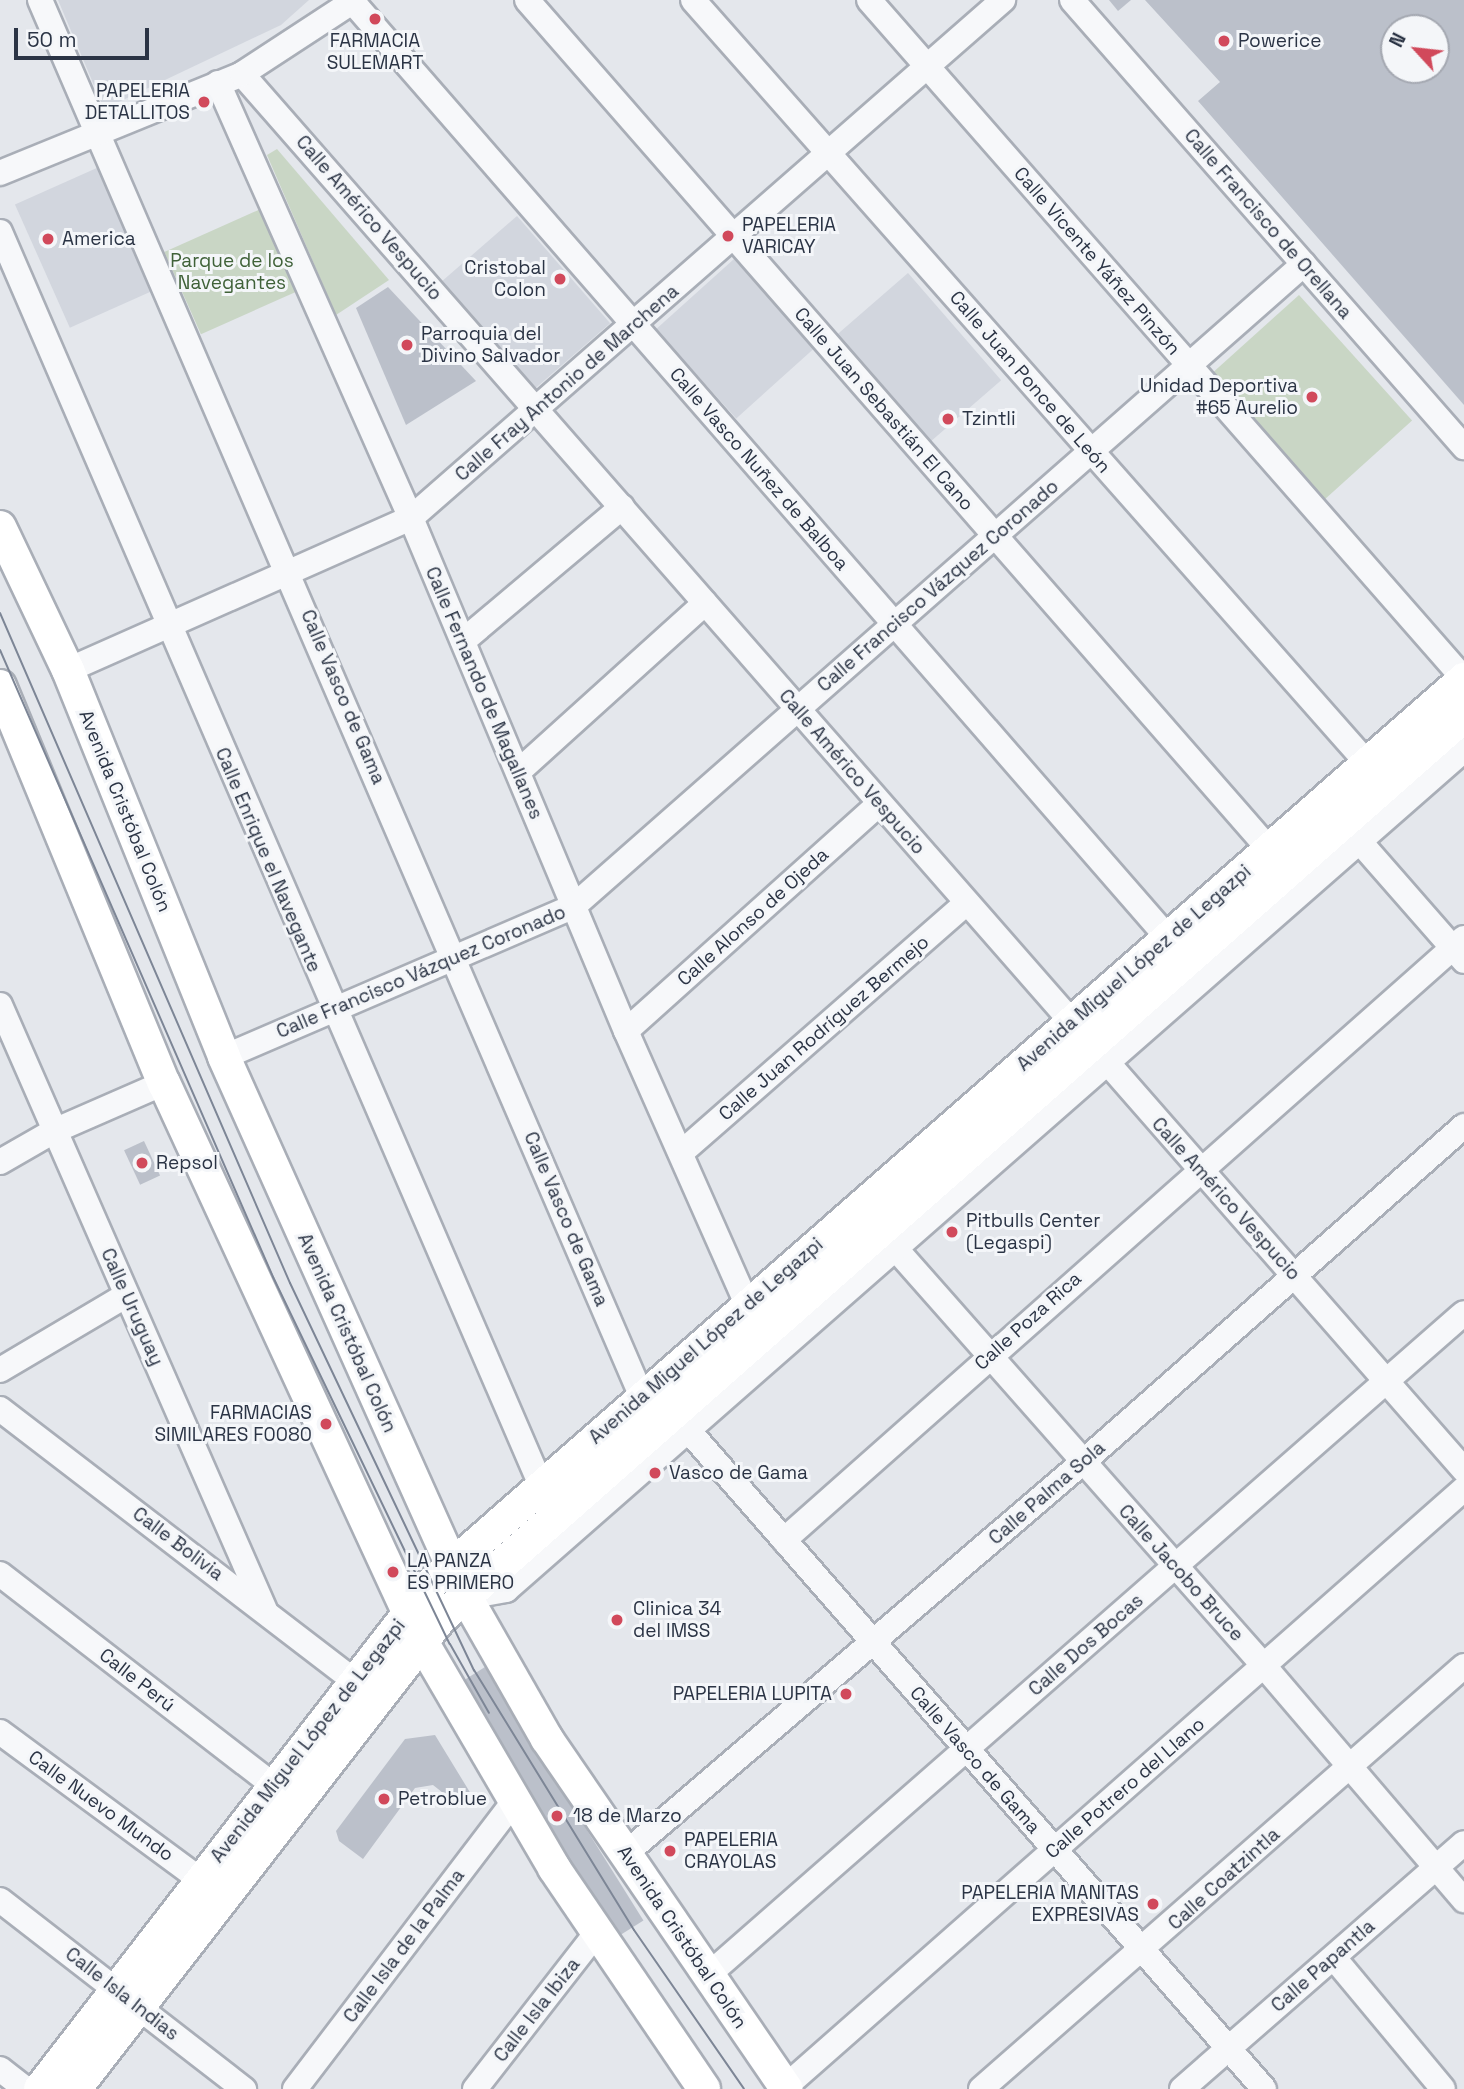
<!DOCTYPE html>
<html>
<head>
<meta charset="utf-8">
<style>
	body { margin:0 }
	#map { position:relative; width:1464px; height:2089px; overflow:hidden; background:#e4e7ec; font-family:"Space Grotesk",sans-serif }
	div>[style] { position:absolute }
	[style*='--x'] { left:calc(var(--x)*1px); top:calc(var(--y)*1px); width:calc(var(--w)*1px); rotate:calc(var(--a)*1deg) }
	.built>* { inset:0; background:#d2d6de; transform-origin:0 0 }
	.green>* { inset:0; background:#c9d6c5; transform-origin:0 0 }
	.building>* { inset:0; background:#bbc0ca; transform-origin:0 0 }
	.roads { filter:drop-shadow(2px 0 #a9aeb7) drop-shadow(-2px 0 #a9aeb7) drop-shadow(0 2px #a9aeb7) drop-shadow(0 -2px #a9aeb7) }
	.minor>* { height:24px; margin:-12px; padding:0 12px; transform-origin:12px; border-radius:12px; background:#f7f8fa }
	.major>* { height:32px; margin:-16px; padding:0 16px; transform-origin:16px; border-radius:16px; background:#fff }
	.tram>* { height:2px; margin:-1px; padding:0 1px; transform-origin:1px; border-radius:1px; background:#7d8696 }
	.dots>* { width:19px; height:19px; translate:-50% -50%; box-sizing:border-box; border:4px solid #f4f6f9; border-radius:50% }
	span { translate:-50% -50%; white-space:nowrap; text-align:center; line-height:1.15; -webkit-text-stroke:6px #f4f6f9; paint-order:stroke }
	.poi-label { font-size:19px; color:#2b3445 }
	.left { translate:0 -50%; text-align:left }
	.right { translate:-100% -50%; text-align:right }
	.street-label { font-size:19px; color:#2b3445 }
	.park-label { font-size:19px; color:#3f6138 }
	.north { position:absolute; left:1380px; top:14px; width:70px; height:70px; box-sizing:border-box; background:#f4f6f9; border:2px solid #a4a8b1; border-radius:50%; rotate:297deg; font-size:19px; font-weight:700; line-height:28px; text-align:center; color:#2b3445 }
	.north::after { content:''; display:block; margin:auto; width:24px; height:32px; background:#d1495b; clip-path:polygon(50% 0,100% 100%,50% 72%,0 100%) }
	.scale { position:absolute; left:14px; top:28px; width:135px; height:32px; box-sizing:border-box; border:4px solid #2b3445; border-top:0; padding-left:9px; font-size:21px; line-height:24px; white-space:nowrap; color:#2b3445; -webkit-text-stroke:5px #f4f6f9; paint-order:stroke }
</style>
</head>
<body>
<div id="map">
	<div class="built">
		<div style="clip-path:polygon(58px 0,309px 0,281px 25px,104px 109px)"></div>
		<div style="left:99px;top:167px;width:135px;height:92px;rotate:66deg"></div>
		<div style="left:517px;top:216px;width:142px;height:101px;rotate:49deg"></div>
		<div style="left:734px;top:259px;width:120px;height:105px;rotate:48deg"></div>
		<div style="left:908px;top:273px;width:142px;height:95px;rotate:49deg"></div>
	</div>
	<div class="green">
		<div style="clip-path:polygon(277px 149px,389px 280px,336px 315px,267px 155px)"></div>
		<div style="left:263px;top:208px;width:90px;height:108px;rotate:66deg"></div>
		<div style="left:1299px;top:295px;width:169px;height:117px;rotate:48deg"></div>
	</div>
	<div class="building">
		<div style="clip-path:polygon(1109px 0,1131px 0,1118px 11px)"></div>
		<div style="clip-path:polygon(evenodd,1145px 0,1464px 0,1464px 405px,1198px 101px,1220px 82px,1145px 0,1394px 28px,1436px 28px,1436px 70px,1394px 70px,1394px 28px)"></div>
		<div style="clip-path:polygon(388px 287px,476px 381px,406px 425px,356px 308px)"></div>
		<div style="left:144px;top:1141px;width:38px;height:22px;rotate:65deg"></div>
		<div style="left:485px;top:1667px;width:299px;height:31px;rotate:58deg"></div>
		<div style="clip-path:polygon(435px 1735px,471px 1794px,457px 1804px,433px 1785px,415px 1788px,363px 1859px,339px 1841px,336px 1831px,405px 1739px)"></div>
	</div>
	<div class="roads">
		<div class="minor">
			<div style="--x:40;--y:0;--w:1521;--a:66.69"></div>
			<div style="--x:351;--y:0;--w:1244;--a:48.94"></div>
			<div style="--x:527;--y:0;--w:1128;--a:48.85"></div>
			<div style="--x:693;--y:0;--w:1018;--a:48.54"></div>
			<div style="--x:869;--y:0;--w:903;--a:48.77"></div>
			<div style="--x:1072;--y:0;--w:595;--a:48.75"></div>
			<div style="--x:242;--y:74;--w:1855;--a:48.8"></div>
			<div style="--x:218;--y:83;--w:476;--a:66.1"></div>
			<div style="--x:411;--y:518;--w:556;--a:67.26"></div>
			<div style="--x:626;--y:1031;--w:299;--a:66.1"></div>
			<div style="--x:0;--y:173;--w:261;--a:-22.2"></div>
			<div style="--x:242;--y:74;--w:135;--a:-33.2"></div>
			<div style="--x:0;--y:232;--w:1365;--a:66.65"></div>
			<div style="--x:463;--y:641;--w:208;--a:-40.1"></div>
			<div style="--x:68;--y:670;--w:375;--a:-23.9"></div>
			<div style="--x:411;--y:518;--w:787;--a:-41.19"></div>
			<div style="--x:518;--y:772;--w:252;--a:-42.1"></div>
			<div style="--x:1360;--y:842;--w:158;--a:48.8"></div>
			<div style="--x:0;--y:1005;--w:660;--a:66.35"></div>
			<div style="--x:626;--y:1031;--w:340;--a:-41.9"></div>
			<div style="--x:224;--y:1057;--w:381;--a:-23.3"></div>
			<div style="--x:574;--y:906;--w:972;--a:-41.33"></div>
			<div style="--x:682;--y:1152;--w:378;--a:-41.2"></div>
			<div style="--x:0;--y:1162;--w:62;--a:-29.9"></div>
			<div style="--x:54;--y:1131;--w:120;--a:-23.6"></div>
			<div style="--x:895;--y:1248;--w:558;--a:48.56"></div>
			<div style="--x:1264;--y:1666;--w:308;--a:49.5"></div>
			<div style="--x:0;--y:1370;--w:147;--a:-30.6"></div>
			<div style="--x:0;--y:1409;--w:446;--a:37.5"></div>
			<div style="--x:688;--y:1430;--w:875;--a:48.84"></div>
			<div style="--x:784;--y:1540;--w:908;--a:-41.52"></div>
			<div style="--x:0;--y:1574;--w:346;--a:37.7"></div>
			<div style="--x:466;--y:1597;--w:41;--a:-9.9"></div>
			<div style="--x:506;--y:1590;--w:1274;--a:-41.25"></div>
			<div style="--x:0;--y:1732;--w:250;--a:36.4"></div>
			<div style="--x:625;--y:1854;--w:603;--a:-40.56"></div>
			<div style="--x:1083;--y:1462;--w:508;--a:-41.41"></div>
			<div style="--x:0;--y:1900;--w:309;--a:37.8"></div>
			<div style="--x:1334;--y:1958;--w:170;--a:50.2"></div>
			<div style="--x:707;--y:1976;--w:1006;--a:-41.21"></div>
			<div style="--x:0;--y:2069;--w:33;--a:38"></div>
			<div style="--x:785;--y:2087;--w:905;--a:-41.37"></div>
			<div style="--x:295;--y:2089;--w:360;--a:-52.7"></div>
			<div style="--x:475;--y:2089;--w:202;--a:-52.1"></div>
			<div style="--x:981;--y:2089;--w:642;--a:-41.21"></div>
			<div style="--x:1182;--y:2089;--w:374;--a:-41.1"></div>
		</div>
		<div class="major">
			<div style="--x:0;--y:527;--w:158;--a:64.6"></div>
			<div style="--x:68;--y:670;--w:417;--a:68"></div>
			<div style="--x:224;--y:1057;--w:592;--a:65.86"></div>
			<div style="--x:466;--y:1597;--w:163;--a:60.3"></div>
			<div style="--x:547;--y:1739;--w:424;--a:55.6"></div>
			<div style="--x:0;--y:686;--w:430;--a:67.6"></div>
			<div style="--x:164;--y:1083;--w:613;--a:65.23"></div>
			<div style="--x:421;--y:1640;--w:264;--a:59.7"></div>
			<div style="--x:554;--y:1868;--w:267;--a:55.8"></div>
			<div style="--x:40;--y:2089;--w:641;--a:-52.22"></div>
			<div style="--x:433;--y:1582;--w:1371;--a:-41.21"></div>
			<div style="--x:75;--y:2089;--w:594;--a:-52.18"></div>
			<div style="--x:439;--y:1620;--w:1367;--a:-41.41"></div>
		</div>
	</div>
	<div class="tram">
		<div style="--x:0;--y:613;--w:730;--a:66.6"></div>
		<div style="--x:290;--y:1283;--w:429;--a:64.6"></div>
		<div style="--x:474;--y:1670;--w:305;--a:58.4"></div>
		<div style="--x:634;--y:1930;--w:193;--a:55.3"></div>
		<div style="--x:0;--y:650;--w:684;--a:66.47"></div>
		<div style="--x:273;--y:1277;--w:407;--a:64.3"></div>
		<div style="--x:450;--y:1644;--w:79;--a:60.5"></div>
	</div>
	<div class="dots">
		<div style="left:375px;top:19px;background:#d1495b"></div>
		<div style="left:1224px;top:41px;background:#d1495b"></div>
		<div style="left:204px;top:102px;background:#d1495b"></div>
		<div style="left:728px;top:236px;background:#d1495b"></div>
		<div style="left:48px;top:239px;background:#d1495b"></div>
		<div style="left:560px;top:279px;background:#d1495b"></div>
		<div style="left:407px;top:345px;background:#d1495b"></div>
		<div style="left:1312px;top:397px;background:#d1495b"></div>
		<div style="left:948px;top:419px;background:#d1495b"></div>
		<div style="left:142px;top:1163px;background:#d1495b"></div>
		<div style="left:952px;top:1232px;background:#d1495b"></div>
		<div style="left:326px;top:1424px;background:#d1495b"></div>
		<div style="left:655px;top:1473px;background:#d1495b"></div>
		<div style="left:393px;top:1572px;background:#d1495b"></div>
		<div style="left:617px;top:1620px;background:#d1495b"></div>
		<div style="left:846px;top:1694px;background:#d1495b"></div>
		<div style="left:384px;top:1799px;background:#d1495b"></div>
		<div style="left:557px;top:1816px;background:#d1495b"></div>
		<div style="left:670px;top:1851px;background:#d1495b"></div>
		<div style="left:1153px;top:1904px;background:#d1495b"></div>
	</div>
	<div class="poi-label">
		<span style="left:375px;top:52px">FARMACIA<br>SULEMART</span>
		<span class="left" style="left:1238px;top:41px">Powerice</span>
		<span class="right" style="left:190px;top:102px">PAPELERIA<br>DETALLITOS</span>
		<span class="left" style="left:742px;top:236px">PAPELERIA<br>VARICAY</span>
		<span class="left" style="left:62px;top:239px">America</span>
		<span class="right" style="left:546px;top:279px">Cristobal<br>Colon</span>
		<span class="left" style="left:421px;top:345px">Parroquia del<br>Divino Salvador</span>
		<span class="right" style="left:1298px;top:397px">Unidad Deportiva<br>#65 Aurelio</span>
		<span class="left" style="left:962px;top:419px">Tzintli</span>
		<span class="left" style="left:156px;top:1163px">Repsol</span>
		<span class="left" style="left:966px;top:1232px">Pitbulls Center<br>(Legaspi)</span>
		<span class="right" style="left:312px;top:1424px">FARMACIAS<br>SIMILARES F0080</span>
		<span class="left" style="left:669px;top:1473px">Vasco de Gama</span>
		<span class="left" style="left:407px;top:1572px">LA PANZA<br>ES PRIMERO</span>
		<span class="left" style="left:633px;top:1620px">Clinica 34<br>del IMSS</span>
		<span class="right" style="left:832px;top:1694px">PAPELERIA LUPITA</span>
		<span class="left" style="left:398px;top:1799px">Petroblue</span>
		<span class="left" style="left:573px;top:1816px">18 de Marzo</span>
		<span class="left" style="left:684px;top:1851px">PAPELERIA<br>CRAYOLAS</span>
		<span class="right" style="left:1139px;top:1904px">PAPELERIA MANITAS<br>EXPRESIVAS</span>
	</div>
	<div class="street-label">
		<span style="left:369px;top:218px;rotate:49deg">Calle Américo Vespucio</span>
		<span style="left:1268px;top:224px;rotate:49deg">Calle Francisco de Orellana</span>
		<span style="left:1097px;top:261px;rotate:49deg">Calle Vicente Yáñez Pinzón</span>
		<span style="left:1030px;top:382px;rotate:49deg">Calle Juan Ponce de León</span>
		<span style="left:567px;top:383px;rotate:-41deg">Calle Fray Antonio de Marchena</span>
		<span style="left:884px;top:409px;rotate:49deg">Calle Juan Sebastián El Cano</span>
		<span style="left:759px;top:469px;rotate:49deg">Calle Vasco Nuñez de Balboa</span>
		<span style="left:938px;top:586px;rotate:-41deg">Calle Francisco Vázquez Coronado</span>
		<span style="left:484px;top:693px;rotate:67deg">Calle Fernando de Magallanes</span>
		<span style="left:343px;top:697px;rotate:67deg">Calle Vasco de Gama</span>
		<span style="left:852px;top:772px;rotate:49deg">Calle Américo Vespucio</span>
		<span style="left:125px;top:811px;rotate:68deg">Avenida Cristóbal Colón</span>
		<span style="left:268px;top:860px;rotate:67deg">Calle Enrique el Navegante</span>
		<span style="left:753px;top:917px;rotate:-42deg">Calle Alonso de Ojeda</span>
		<span style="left:1134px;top:968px;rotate:-41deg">Avenida Miguel López de Legazpi</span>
		<span style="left:421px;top:972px;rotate:-23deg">Calle Francisco Vázquez Coronado</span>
		<span style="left:824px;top:1028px;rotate:-41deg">Calle Juan Rodríguez Bermejo</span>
		<span style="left:1226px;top:1199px;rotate:48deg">Calle Américo Vespucio</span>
		<span style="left:566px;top:1219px;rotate:67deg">Calle Vasco de Gama</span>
		<span style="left:132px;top:1307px;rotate:66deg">Calle Uruguay</span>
		<span style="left:1028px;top:1321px;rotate:-42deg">Calle Poza Rica</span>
		<span style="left:347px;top:1333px;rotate:66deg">Avenida Cristóbal Colón</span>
		<span style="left:706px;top:1341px;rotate:-41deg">Avenida Miguel López de Legazpi</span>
		<span style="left:1047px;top:1493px;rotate:-41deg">Calle Palma Sola</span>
		<span style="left:178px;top:1544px;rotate:37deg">Calle Bolivia</span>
		<span style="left:1181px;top:1573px;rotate:48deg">Calle Jacobo Bruce</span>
		<span style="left:1086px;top:1645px;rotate:-41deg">Calle Dos Bocas</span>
		<span style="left:137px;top:1680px;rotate:38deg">Calle Perú</span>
		<span style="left:308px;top:1741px;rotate:-52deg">Avenida Miguel López de Legazpi</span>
		<span style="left:975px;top:1760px;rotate:49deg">Calle Vasco de Gama</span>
		<span style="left:1125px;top:1788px;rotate:-41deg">Calle Potrero del Llano</span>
		<span style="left:101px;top:1806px;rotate:36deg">Calle Nuevo Mundo</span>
		<span style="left:1224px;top:1879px;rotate:-42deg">Calle Coatzintla</span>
		<span style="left:682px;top:1937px;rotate:56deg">Avenida Cristóbal Colón</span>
		<span style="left:404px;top:1946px;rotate:-53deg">Calle Isla de la Palma</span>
		<span style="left:1323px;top:1966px;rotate:-41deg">Calle Papantla</span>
		<span style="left:122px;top:1994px;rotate:38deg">Calle Isla Indias</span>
		<span style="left:537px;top:2010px;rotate:-52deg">Calle Isla Ibiza</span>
	</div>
	<div class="park-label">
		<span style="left:232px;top:272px">Parque de los<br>Navegantes</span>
	</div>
	<div class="north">N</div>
	<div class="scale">50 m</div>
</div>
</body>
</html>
